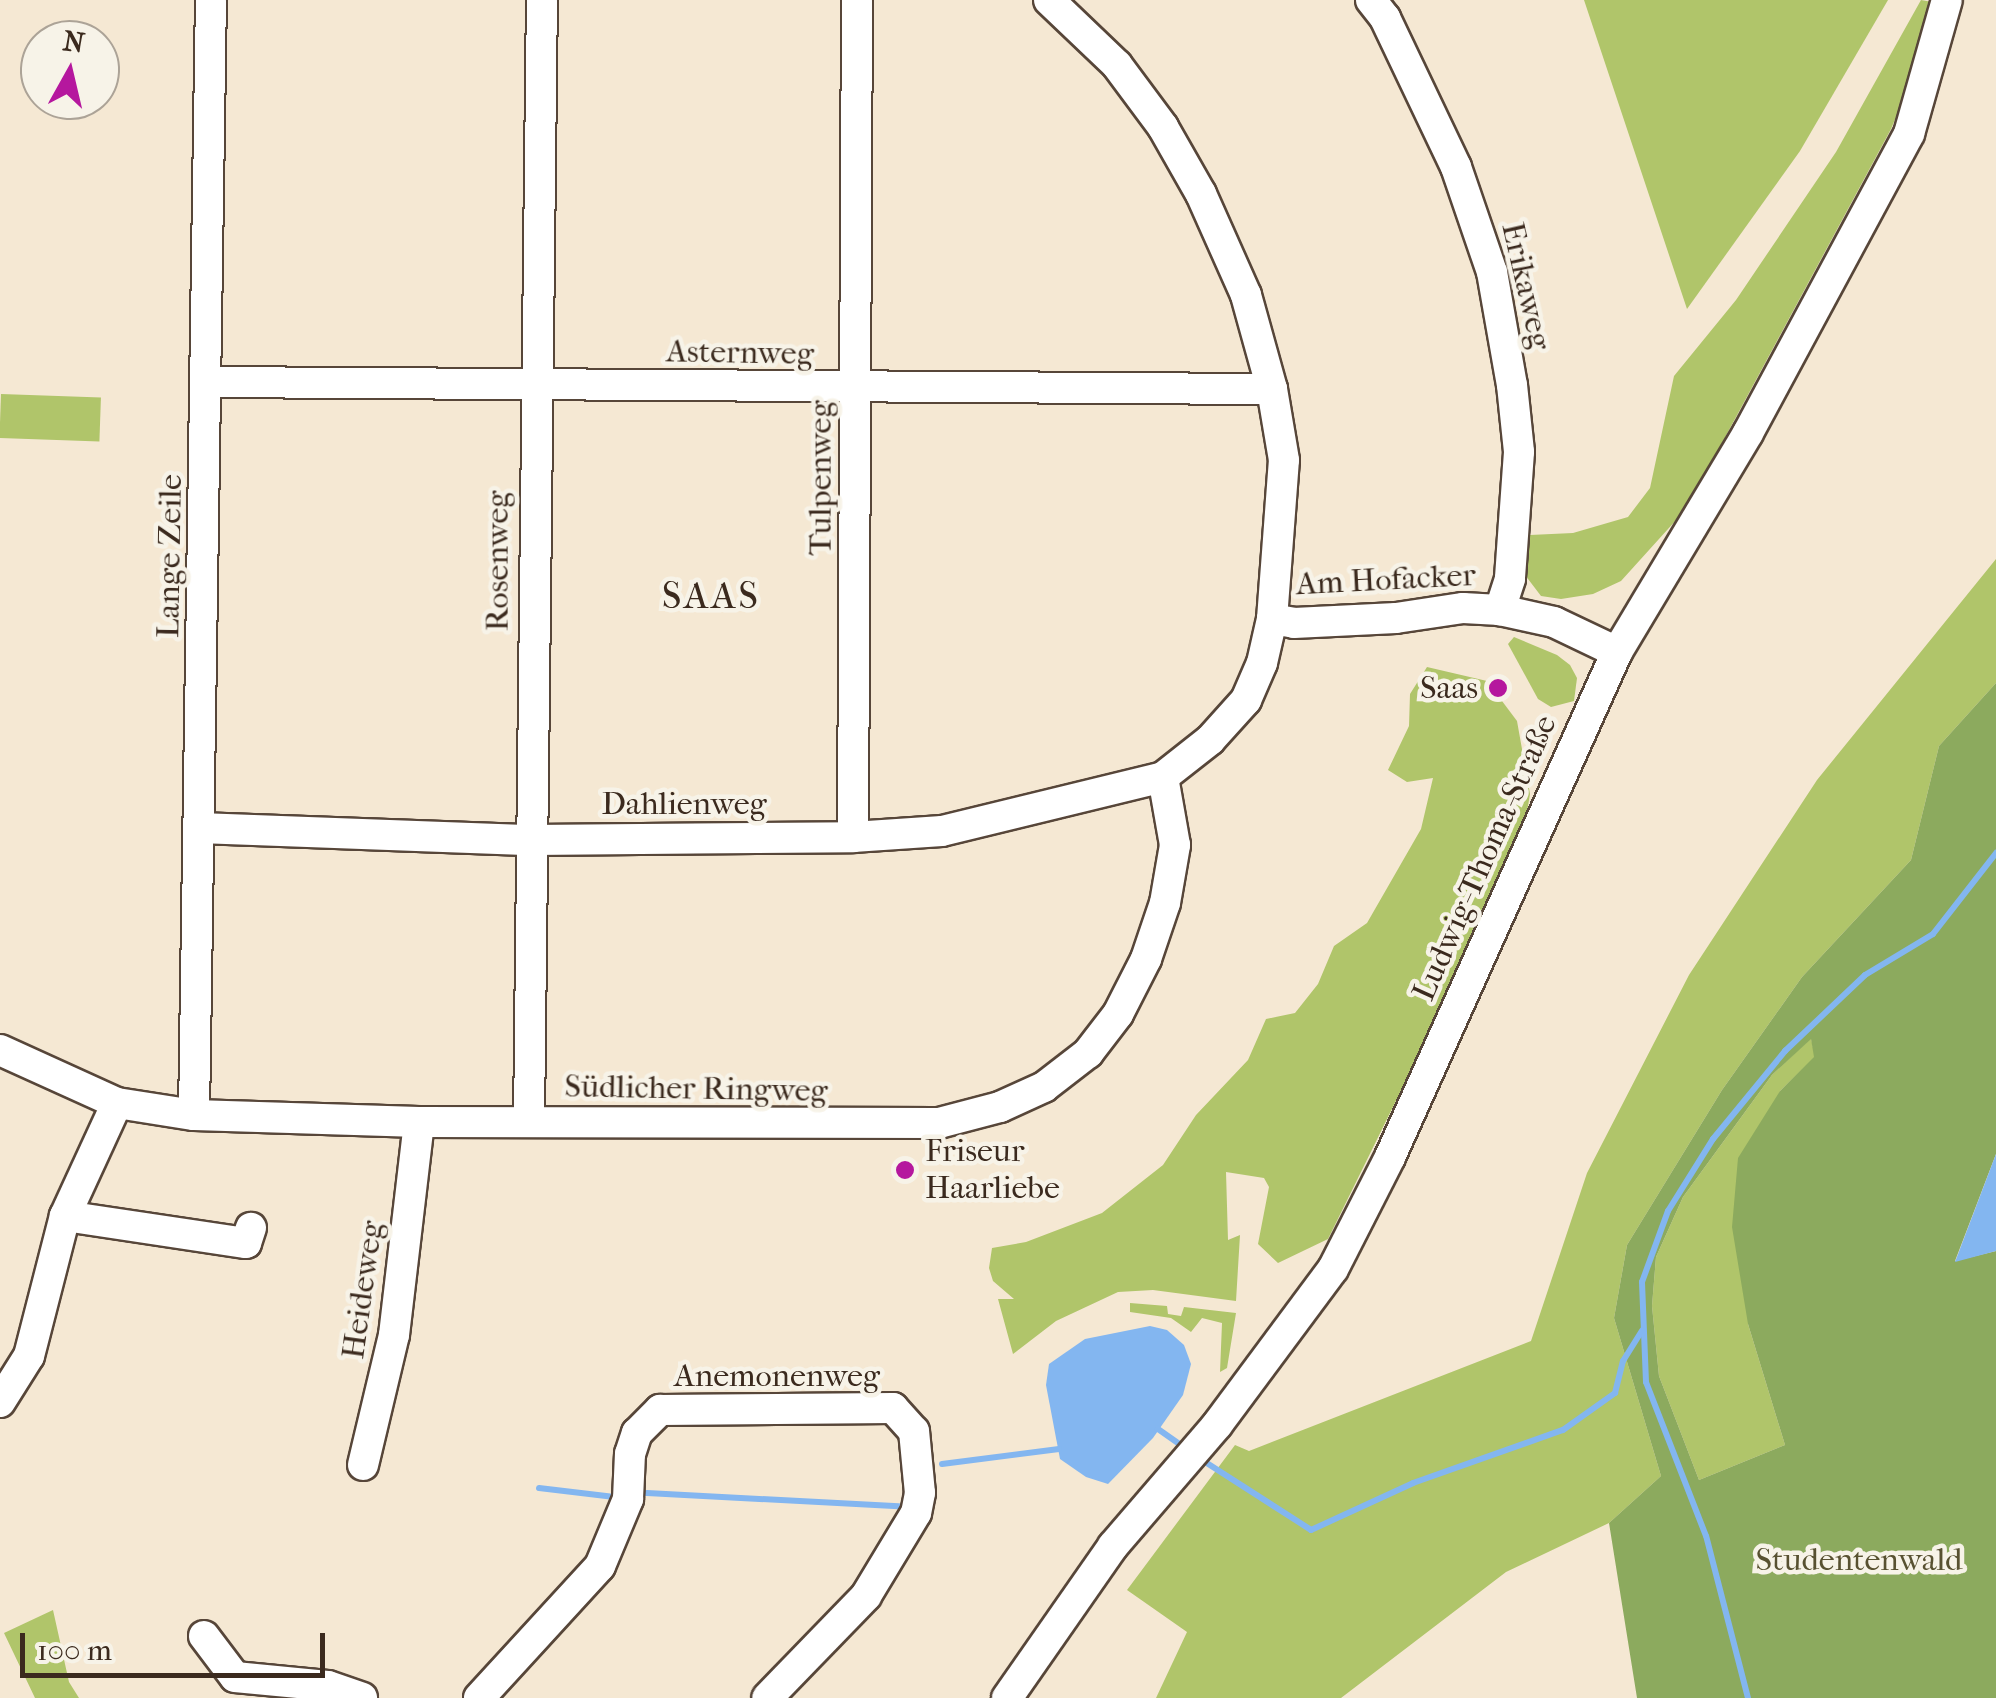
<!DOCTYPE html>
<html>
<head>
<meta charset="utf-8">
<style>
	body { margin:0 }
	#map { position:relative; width:1996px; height:1698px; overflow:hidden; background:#f5e8d3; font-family:"IM FELL French Canon",serif }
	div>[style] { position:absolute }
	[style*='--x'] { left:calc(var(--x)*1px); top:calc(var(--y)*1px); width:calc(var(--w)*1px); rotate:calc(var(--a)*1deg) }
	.green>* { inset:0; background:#b0c56a; transform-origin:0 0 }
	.forest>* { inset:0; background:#8caa5e }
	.water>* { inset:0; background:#83b6f0 }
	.stream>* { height:6px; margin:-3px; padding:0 3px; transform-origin:3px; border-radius:3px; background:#83b6f0 }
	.roads { filter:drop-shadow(2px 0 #574639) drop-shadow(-2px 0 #574639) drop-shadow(0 2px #574639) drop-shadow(0 -2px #574639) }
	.minor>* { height:30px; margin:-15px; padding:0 15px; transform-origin:15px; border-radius:15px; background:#fff }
	.dots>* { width:28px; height:28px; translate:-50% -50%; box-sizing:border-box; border:5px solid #f7f3e8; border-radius:50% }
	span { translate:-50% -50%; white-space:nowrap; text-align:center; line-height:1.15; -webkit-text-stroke:9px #f7f3e8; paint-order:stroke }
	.street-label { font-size:32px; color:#3b2a1e }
	.poi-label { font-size:32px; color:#3b2a1e }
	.right { translate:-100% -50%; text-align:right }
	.left { translate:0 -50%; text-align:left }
	.park-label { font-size:32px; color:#585131 }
	.quarter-label { font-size:38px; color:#3b2a1e; letter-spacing:2.5px }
	.north { position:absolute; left:20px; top:20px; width:100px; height:100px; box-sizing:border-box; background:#f7f3e8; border:2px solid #aca397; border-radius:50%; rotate:8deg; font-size:28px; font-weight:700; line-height:40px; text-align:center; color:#3b2a1e }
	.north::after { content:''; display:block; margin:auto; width:35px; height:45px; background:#b5179e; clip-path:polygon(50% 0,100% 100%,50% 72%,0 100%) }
	.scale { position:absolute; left:20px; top:1633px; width:305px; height:45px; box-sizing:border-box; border:5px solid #3b2a1e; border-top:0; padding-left:12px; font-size:30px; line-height:35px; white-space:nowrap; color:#3b2a1e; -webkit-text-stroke:8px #f7f3e8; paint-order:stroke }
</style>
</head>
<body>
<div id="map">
	<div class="green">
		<div style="clip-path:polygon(1584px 0,1888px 0,1800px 151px,1687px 309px)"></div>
		<div style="clip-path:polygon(1921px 0,1943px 4px,1891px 129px,1687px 508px,1621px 581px,1593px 594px,1561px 599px,1541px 596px,1525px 575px,1530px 535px,1573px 533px,1628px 517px,1650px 488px,1674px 376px,1736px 300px,1836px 152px)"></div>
		<div style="left:1px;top:394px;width:100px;height:44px;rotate:2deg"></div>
		<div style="clip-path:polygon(1996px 559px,1996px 683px,1939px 746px,1911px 860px,1802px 977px,1722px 1090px,1627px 1245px,1614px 1318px,1661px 1476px,1609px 1523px,1506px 1572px,1341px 1698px,1156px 1698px,1187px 1632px,1127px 1590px,1235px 1445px,1249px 1451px,1531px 1341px,1587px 1173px,1689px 975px,1817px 780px)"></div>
		<div style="clip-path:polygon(1514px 637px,1557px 655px,1570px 665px,1577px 678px,1574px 701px,1551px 707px,1538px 699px,1508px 644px)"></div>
		<div style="clip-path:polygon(1427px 667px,1487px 681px,1517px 721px,1530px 794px,1525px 824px,1481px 928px,1328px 1239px,1278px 1263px,1258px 1244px,1269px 1187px,1264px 1178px,1226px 1172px,1228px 1240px,1240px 1235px,1236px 1301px,1153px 1290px,1118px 1292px,1056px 1321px,1013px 1354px,998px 1299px,1014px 1299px,993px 1281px,989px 1268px,992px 1248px,1026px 1242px,1102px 1213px,1163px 1165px,1196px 1115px,1248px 1060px,1266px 1019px,1295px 1013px,1318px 984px,1334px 946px,1367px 923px,1421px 829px,1433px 778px,1407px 782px,1388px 770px,1409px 726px,1410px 694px)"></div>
		<div style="clip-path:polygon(1811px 1038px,1815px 1057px,1780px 1091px,1748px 1324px,1785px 1445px,1699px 1480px,1659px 1376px,1652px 1306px,1656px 1257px,1683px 1197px,1772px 1075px)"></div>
		<div style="clip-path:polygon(1130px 1303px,1167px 1306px,1168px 1314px,1181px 1316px,1184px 1307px,1236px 1313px,1227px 1368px,1220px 1372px,1222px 1323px,1202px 1318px,1191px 1332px,1171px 1318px,1130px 1312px)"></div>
		<div style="clip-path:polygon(53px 1610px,69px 1682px,79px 1698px,35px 1698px,4px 1633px)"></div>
	</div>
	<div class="forest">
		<div style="clip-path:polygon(evenodd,1996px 683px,1996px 1154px,1955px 1261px,1996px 1251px,1996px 1698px,1637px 1698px,1609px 1523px,1661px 1476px,1614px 1318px,1627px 1245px,1722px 1090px,1802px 977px,1911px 860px,1939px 746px,1996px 683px,1811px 1039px,1814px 1057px,1780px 1091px,1738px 1158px,1732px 1227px,1748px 1324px,1785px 1445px,1699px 1480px,1659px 1376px,1652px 1306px,1656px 1257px,1683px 1197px,1772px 1075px,1811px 1039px)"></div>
	</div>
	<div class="water">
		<div style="clip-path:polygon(1996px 1154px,1996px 1251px,1955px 1262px)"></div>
		<div style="clip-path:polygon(1150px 1326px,1167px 1330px,1184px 1345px,1191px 1364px,1183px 1395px,1153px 1438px,1108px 1484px,1086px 1477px,1060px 1459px,1046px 1385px,1049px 1364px,1085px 1339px)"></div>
	</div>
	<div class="stream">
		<div style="--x:1158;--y:1429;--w:33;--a:35"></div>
		<div style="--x:1199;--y:1458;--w:133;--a:32.7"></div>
		<div style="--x:1311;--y:1530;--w:112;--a:-24.7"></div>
		<div style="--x:1413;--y:1483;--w:159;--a:-19.5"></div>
		<div style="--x:1563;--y:1430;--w:64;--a:-35.4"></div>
		<div style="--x:1615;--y:1393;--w:33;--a:-76"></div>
		<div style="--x:1623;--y:1361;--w:36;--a:-58"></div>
		<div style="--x:942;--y:1464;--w:118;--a:-7.3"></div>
		<div style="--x:539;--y:1488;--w:76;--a:6.8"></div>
		<div style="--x:647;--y:1493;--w:252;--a:3"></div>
		<div style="--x:1748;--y:1698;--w:167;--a:-104.5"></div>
		<div style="--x:1706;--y:1536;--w:165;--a:-111.3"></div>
		<div style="--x:1646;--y:1382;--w:100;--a:-92.3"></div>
		<div style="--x:1642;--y:1282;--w:76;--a:-69.9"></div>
		<div style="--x:1668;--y:1211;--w:85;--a:-58"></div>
		<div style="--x:1713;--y:1139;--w:114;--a:-50.7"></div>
		<div style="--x:1785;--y:1051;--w:110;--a:-43.5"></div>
		<div style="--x:1865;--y:975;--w:79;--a:-31.1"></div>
		<div style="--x:1933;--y:934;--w:103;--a:-52.1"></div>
	</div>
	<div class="roads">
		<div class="minor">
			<div style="--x:1371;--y:0;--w:23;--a:52"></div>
			<div style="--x:1385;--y:18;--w:165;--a:64.5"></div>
			<div style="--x:1456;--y:167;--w:111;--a:71.1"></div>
			<div style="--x:1492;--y:272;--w:115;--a:80"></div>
			<div style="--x:1512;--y:385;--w:67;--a:84"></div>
			<div style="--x:1519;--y:452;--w:127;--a:94.1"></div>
			<div style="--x:1510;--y:579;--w:33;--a:108"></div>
			<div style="--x:208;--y:382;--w:1064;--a:0.38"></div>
			<div style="--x:1272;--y:619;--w:22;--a:10"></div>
			<div style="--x:1294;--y:623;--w:102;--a:-2.8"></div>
			<div style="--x:1396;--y:618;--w:68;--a:-8.5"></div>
			<div style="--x:1463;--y:608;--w:37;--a:3"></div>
			<div style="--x:1500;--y:610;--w:55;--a:12.5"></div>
			<div style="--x:1554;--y:622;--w:70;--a:25.5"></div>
			<div style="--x:199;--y:828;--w:333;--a:2.1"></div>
			<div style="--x:532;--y:840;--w:321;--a:-0.5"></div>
			<div style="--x:853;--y:837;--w:89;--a:-3.9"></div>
			<div style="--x:942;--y:831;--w:228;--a:-13.7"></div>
			<div style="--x:1163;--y:777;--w:60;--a:-38.2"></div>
			<div style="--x:1210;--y:740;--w:54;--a:-48"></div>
			<div style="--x:1246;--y:700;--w:40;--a:-66.6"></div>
			<div style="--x:1262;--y:663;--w:45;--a:-77.2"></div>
			<div style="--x:1272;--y:619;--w:159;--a:-85.7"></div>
			<div style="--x:1284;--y:460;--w:72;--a:-99.6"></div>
			<div style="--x:1272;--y:389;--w:98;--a:-105.5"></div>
			<div style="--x:1246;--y:295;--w:111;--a:-114"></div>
			<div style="--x:1201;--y:194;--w:77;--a:-119.6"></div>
			<div style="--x:1163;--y:127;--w:77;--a:-126.6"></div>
			<div style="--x:1117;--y:65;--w:94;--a:-136.3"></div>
			<div style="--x:853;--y:837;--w:837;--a:-89.73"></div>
			<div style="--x:0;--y:1050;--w:128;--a:24.4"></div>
			<div style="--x:117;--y:1103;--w:78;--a:8.9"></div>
			<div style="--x:194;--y:1115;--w:225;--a:1.8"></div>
			<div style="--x:419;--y:1122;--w:520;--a:0.11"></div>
			<div style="--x:939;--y:1123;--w:63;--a:-14.7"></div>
			<div style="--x:1000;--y:1107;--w:48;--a:-24.4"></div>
			<div style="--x:1044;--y:1087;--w:56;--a:-37.7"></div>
			<div style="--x:1088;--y:1053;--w:49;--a:-52.4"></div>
			<div style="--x:1118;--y:1014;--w:62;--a:-63"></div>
			<div style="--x:1146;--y:959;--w:59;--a:-71.3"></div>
			<div style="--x:1165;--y:903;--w:59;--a:-80.2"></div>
			<div style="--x:1175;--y:845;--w:69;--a:-100"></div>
			<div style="--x:194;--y:1115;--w:1115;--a:-89.13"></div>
			<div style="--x:529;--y:1122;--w:1122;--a:-89.34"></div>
			<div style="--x:65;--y:1216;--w:183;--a:8.5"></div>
			<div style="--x:246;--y:1243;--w:16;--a:-72"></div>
			<div style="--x:0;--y:1402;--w:54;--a:-57.8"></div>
			<div style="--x:29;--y:1356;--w:145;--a:-75.6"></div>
			<div style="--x:65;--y:1216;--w:124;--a:-65.3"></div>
			<div style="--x:363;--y:1465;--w:134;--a:-76.6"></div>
			<div style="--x:394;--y:1335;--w:214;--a:-83.3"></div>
			<div style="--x:204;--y:1636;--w:51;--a:52.9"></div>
			<div style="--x:235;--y:1677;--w:93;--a:5.5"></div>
			<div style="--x:328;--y:1686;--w:36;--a:19"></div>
			<div style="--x:479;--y:1698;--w:179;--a:-47.5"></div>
			<div style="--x:600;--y:1566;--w:73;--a:-67.3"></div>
			<div style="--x:628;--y:1499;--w:45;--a:-87.5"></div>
			<div style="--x:630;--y:1454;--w:22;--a:-72"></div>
			<div style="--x:637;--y:1433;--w:33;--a:-45"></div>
			<div style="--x:660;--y:1410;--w:233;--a:-0.5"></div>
			<div style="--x:893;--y:1408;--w:31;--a:48"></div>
			<div style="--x:914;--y:1431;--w:62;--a:84.5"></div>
			<div style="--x:920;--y:1493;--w:20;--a:101"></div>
			<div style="--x:916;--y:1513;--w:97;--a:121.1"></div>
			<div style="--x:866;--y:1596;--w:142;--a:134.1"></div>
			<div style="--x:1007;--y:1698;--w:185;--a:-55.1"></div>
			<div style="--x:1113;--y:1546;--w:160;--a:-49.3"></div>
			<div style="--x:1217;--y:1425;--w:194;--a:-53.4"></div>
			<div style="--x:1333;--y:1269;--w:126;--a:-63"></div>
			<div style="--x:1390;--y:1157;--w:554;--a:-65.8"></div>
			<div style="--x:1617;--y:652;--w:255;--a:-59.1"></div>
			<div style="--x:1748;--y:433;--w:340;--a:-61.7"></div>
			<div style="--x:1909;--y:134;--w:139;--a:-74.2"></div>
		</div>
	</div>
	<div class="dots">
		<div style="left:1498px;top:688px;background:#b5179e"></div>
		<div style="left:905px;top:1170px;background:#b5179e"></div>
	</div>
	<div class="street-label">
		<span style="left:1526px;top:286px;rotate:77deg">Erikaweg</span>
		<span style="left:740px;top:353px;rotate:1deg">Asternweg</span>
		<span style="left:821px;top:478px;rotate:-90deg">Tulpenweg</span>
		<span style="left:170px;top:556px;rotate:-89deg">Lange Zeile</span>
		<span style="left:498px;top:561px;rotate:-90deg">Rosenweg</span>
		<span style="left:1386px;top:580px;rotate:-3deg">Am Hofacker</span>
		<span style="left:684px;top:804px">Dahlienweg</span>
		<span style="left:1485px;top:858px;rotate:-66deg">Ludwig-Thoma-Straße</span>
		<span style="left:696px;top:1089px;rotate:1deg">Südlicher Ringweg</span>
		<span style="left:363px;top:1290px;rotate:-82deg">Heideweg</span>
		<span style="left:777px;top:1376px">Anemonenweg</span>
	</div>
	<div class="poi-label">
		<span class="right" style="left:1478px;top:688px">Saas</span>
		<span class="left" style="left:925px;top:1170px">Friseur<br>Haarliebe</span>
	</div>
	<div class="park-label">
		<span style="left:1859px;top:1560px">Studentenwald</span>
	</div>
	<div class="quarter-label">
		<span style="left:711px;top:596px">SAAS</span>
	</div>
	<div class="north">N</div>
	<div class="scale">100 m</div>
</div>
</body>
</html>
